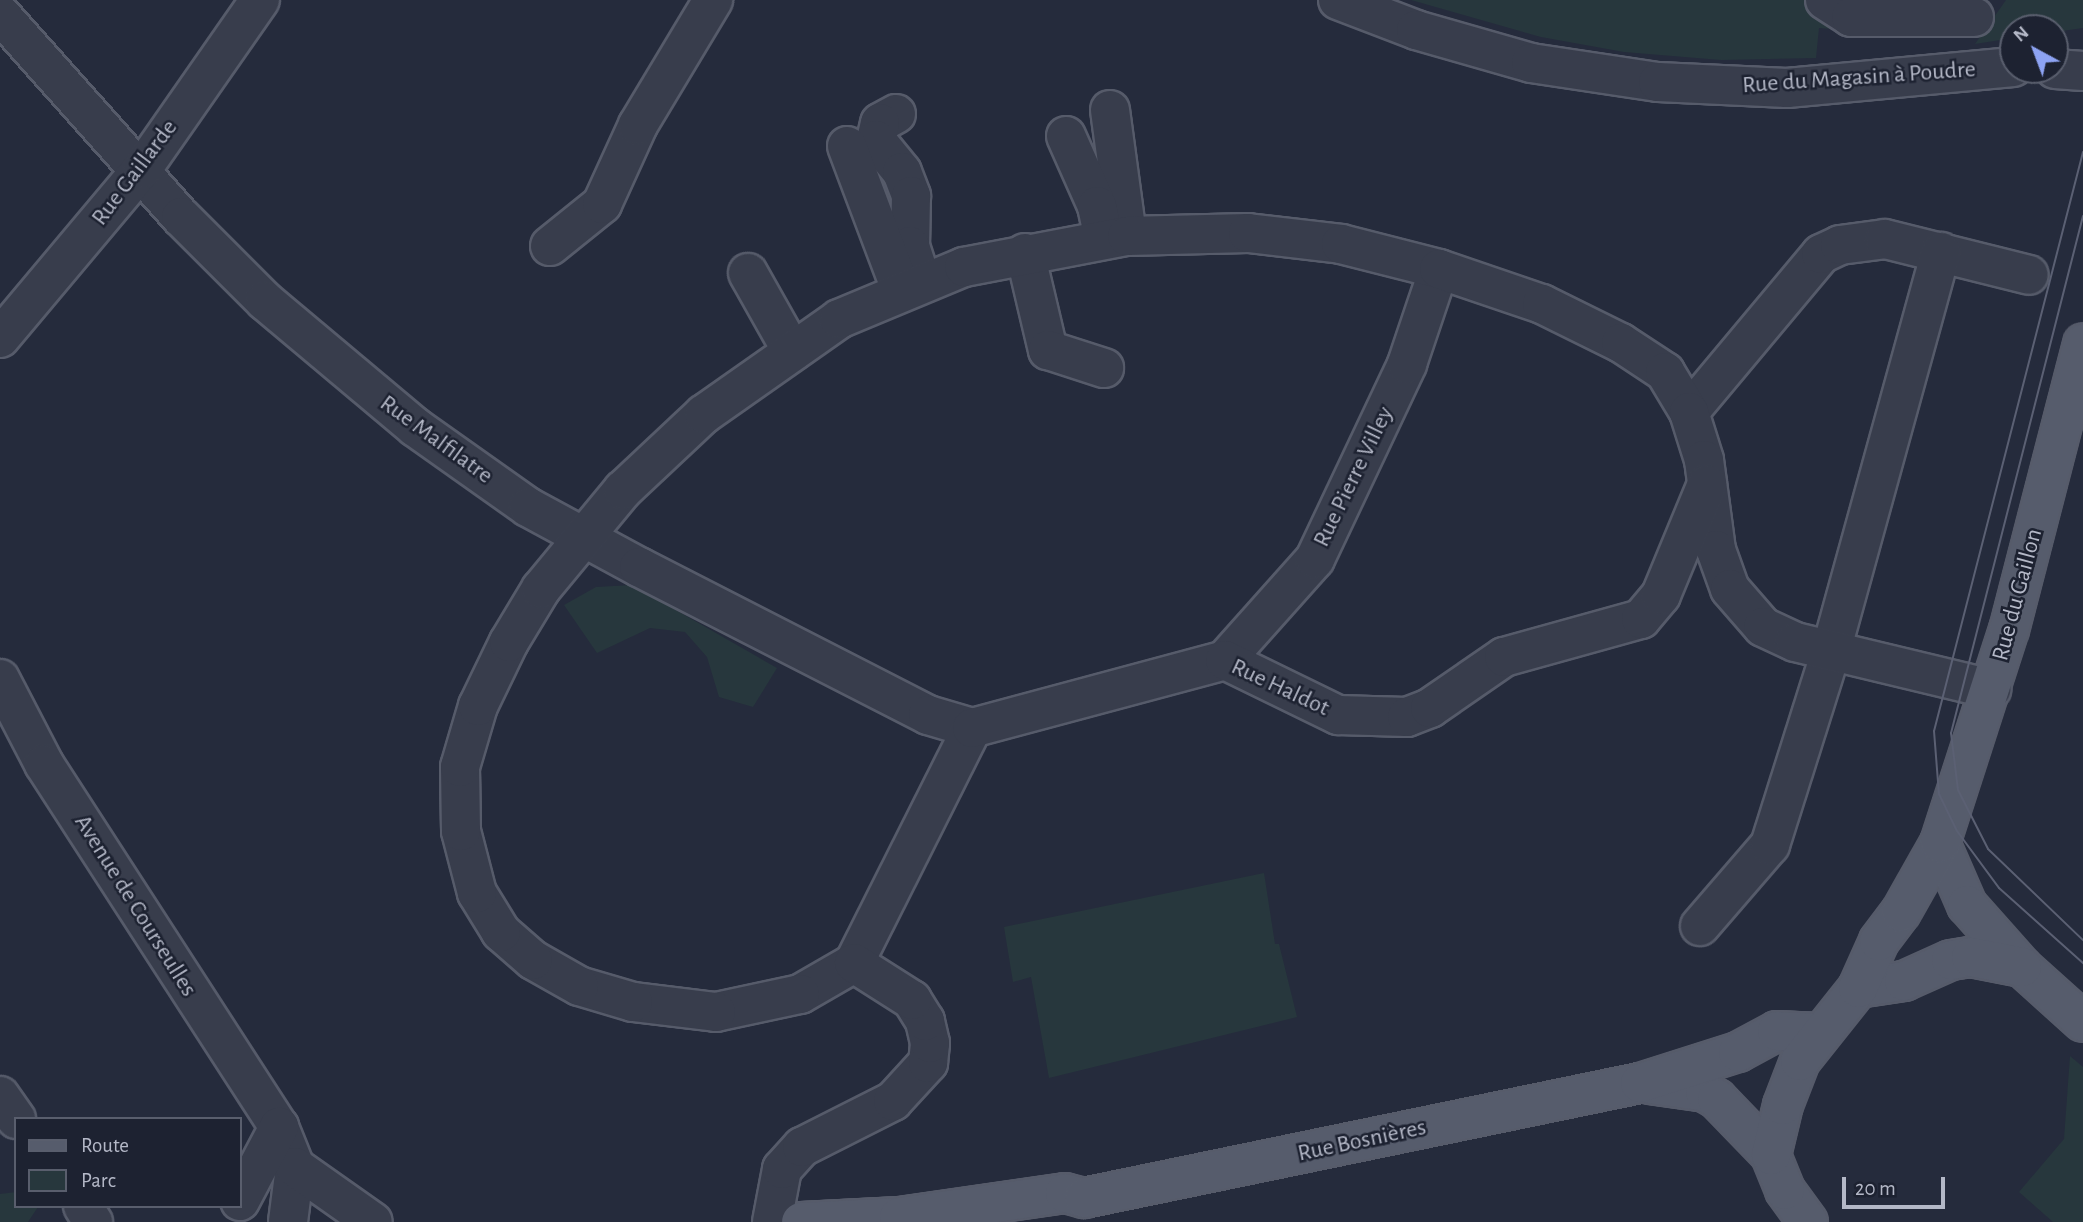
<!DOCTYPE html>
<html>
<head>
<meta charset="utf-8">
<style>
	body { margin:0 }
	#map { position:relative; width:2083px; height:1222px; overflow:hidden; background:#252b3c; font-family:"Alegreya Sans",sans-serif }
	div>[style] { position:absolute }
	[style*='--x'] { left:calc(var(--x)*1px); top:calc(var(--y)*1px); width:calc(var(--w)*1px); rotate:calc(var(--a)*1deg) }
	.green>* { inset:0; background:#27373d }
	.roads { filter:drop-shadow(2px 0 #565b6a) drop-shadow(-2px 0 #565b6a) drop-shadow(0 2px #565b6a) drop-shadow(0 -2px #565b6a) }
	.minor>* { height:38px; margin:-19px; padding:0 19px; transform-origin:19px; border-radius:19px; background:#383d4c }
	.major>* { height:38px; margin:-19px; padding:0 19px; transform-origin:19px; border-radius:19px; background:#565c6c }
	.tram>* { height:2px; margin:-1px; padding:0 1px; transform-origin:1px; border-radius:1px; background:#5b6073 }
	span { translate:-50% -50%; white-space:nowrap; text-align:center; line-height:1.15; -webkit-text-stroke:5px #1d2231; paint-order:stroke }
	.street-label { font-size:24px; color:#b4b8c7 }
	.legend { position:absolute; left:14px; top:1117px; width:228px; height:91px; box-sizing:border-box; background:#1d2231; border:2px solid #595e6d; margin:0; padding:9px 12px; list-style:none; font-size:21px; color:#b4b8c7 }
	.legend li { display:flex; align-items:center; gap:14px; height:35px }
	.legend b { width:35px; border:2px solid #595e6d }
	.north { position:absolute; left:1999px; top:14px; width:70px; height:70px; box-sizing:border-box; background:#1d2231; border:2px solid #595e6d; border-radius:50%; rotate:319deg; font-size:19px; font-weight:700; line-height:28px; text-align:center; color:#b4b8c7 }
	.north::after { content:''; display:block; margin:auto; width:24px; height:32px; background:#8da3f3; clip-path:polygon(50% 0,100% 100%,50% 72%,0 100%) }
	.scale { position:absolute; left:1842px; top:1177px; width:103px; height:32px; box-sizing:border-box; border:4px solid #b4b8c7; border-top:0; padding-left:9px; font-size:21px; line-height:24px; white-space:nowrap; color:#b4b8c7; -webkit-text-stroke:5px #1d2231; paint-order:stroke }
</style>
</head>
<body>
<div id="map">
	<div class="green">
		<div style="clip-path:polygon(1411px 0,1820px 0,1845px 30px,1819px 28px,1816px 58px,1721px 60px,1624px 52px,1541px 37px)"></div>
		<div style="clip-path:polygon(2006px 0,2083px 0,2083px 28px,2055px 32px,2055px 28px,2013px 28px,2013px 38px,1975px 44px)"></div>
		<div style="clip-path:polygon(632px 585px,777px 668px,753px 707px,719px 697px,707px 657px,685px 632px,650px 628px,597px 653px,564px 605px,596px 587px)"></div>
		<div style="clip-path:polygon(1264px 873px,1275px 944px,1279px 944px,1297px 1017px,1049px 1078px,1031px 977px,1013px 982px,1004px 927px)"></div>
		<div style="clip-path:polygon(2070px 1056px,2083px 1067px,2083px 1222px,2053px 1222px,2019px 1192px,2064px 1139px)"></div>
		<div style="clip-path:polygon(16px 1192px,16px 1206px,38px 1207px,28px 1222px,0 1222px,0 1194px)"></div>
	</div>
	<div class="roads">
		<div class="minor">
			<div style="--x:1338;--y:0;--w:84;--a:21"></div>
			<div style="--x:1416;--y:30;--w:120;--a:16"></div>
			<div style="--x:1531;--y:63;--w:128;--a:8.5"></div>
			<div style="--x:1658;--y:82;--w:129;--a:2.7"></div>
			<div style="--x:1787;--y:88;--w:227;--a:-5.3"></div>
			<div style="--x:1825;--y:0;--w:31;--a:33"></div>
			<div style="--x:1851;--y:17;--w:123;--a:0"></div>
			<div style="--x:0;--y:14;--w:272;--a:48.3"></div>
			<div style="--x:181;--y:217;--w:119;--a:45"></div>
			<div style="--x:265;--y:301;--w:196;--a:40"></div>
			<div style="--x:415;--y:427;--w:138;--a:35.3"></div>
			<div style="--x:528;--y:507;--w:126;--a:28.4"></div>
			<div style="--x:639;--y:567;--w:325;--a:27.1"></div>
			<div style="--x:928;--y:715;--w:46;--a:16.5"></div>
			<div style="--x:2055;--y:69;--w:28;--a:4"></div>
			<div style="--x:1110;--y:110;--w:127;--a:82.3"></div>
			<div style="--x:896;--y:114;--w:18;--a:151"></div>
			<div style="--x:880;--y:123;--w:17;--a:103"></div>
			<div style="--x:876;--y:140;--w:41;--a:50.9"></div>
			<div style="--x:902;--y:172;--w:26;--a:69"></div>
			<div style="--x:911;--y:196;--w:50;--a:91.1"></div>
			<div style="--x:910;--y:246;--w:39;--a:72"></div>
			<div style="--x:1066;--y:136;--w:77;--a:66.1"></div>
			<div style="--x:1097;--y:206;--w:34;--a:78"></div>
			<div style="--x:847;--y:146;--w:154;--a:69.4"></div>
			<div style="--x:550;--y:246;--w:67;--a:-38.9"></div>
			<div style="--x:602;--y:204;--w:87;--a:-65.5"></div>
			<div style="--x:638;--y:125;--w:146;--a:-59"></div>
			<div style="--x:1025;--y:253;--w:100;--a:76.7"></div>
			<div style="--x:1048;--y:350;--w:59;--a:17.8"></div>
			<div style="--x:748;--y:273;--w:90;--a:60.6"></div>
			<div style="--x:0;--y:338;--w:221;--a:-50"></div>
			<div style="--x:142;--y:169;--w:206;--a:-55.1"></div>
			<div style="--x:1689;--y:412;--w:206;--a:-50.1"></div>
			<div style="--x:1821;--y:254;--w:21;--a:-25"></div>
			<div style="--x:1840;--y:245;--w:45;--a:-7.6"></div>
			<div style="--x:1885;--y:239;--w:148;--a:14"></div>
			<div style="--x:1225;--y:660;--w:135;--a:-48.3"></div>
			<div style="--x:1315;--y:559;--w:216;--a:-64.7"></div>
			<div style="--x:1407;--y:364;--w:100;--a:-71.4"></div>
			<div style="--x:0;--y:679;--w:96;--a:62.6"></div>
			<div style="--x:44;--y:764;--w:432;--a:57.1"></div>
			<div style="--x:279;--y:1127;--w:43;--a:68.2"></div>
			<div style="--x:295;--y:1167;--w:55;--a:97.3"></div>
			<div style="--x:1700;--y:926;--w:107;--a:-49.2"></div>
			<div style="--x:1770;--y:845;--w:203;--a:-72.5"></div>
			<div style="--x:1831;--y:651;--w:414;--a:-74.6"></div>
			<div style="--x:854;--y:963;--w:62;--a:150.1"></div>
			<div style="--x:800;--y:994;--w:86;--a:167.9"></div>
			<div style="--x:716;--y:1012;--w:84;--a:-173.1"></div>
			<div style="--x:633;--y:1002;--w:56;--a:-163.5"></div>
			<div style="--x:579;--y:986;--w:53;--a:-150.5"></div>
			<div style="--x:533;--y:960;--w:43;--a:-138.8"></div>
			<div style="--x:501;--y:932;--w:46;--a:-121.6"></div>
			<div style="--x:477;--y:893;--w:64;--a:-104.5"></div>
			<div style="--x:461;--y:831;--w:64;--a:-90.9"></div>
			<div style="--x:460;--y:767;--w:64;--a:-73.6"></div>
			<div style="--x:478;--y:706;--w:71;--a:-64.2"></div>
			<div style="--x:509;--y:642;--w:62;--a:-58.9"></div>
			<div style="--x:541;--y:589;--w:129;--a:-50.4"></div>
			<div style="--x:623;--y:490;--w:111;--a:-43.2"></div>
			<div style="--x:704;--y:414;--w:165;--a:-35.1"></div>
			<div style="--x:839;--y:319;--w:135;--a:-22.6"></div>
			<div style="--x:964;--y:267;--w:166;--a:-10.8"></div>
			<div style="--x:1127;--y:236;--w:121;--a:-1.4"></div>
			<div style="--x:1248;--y:233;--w:94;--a:6.7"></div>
			<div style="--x:1341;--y:244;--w:101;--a:14.3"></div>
			<div style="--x:1439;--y:269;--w:109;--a:18.8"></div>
			<div style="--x:1542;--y:304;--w:88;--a:26.3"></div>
			<div style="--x:1621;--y:343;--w:53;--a:33.4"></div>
			<div style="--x:1665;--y:372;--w:47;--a:59"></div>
			<div style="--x:1689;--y:412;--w:50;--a:72.6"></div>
			<div style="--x:1704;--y:460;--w:91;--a:82.4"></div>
			<div style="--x:1716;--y:550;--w:41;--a:70.3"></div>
			<div style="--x:1730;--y:589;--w:50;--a:49"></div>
			<div style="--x:1763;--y:627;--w:35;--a:25"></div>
			<div style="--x:1795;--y:642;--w:202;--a:13.5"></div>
			<div style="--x:854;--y:963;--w:263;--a:-63.3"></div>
			<div style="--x:972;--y:728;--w:262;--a:-15"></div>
			<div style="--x:1225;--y:660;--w:126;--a:26"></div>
			<div style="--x:1338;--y:715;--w:69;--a:1.7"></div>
			<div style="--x:1407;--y:717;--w:25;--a:-21"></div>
			<div style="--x:1430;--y:708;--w:90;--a:-34.6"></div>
			<div style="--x:1504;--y:657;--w:142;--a:-15.5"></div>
			<div style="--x:1641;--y:619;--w:31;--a:-50"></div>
			<div style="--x:1661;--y:595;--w:120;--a:-67.5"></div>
			<div style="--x:0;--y:1096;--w:28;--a:55"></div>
			<div style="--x:295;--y:1167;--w:95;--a:35.2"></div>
			<div style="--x:240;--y:1201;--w:84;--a:-62.2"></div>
			<div style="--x:83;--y:1206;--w:19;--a:58"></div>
			<div style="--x:772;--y:1222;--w:54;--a:-79.3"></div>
			<div style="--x:782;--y:1169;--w:30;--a:-48"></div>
			<div style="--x:802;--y:1147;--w:102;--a:-26.8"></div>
			<div style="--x:893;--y:1101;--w:52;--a:-47.4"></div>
			<div style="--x:928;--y:1063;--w:20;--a:-84"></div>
			<div style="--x:930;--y:1043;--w:23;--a:-103"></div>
			<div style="--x:925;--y:1021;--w:25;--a:-122"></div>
			<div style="--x:912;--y:1000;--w:69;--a:-147.5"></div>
		</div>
		<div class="major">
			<div style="--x:1940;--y:843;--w:68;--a:66.5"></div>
			<div style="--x:1967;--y:905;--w:83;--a:48.4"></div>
			<div style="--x:2022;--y:967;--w:82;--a:42"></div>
			<div style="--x:1858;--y:988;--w:47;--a:-8.7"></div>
			<div style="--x:1904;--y:981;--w:51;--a:-24.1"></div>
			<div style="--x:1951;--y:960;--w:20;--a:-9"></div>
			<div style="--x:1971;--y:957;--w:52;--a:11.1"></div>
			<div style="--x:1649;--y:1084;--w:57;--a:8.1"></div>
			<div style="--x:1705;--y:1092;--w:14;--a:30"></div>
			<div style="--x:1717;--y:1099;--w:78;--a:46"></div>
			<div style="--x:801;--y:1222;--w:98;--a:-2.9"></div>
			<div style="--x:899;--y:1217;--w:168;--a:-8.2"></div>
			<div style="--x:1065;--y:1193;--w:20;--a:15"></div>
			<div style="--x:1084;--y:1198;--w:568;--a:-11.69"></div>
			<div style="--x:1640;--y:1083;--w:103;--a:-17.6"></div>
			<div style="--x:1738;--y:1052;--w:44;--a:-28.3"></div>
			<div style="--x:1777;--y:1031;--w:43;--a:2.7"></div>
			<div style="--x:1808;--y:1222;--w:39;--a:-126"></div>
			<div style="--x:1785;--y:1190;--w:38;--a:-112"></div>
			<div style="--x:1771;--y:1155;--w:51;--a:-76.5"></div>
			<div style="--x:1783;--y:1105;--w:47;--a:-68.9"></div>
			<div style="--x:1800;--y:1061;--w:93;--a:-51.5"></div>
			<div style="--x:1858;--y:988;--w:51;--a:-65.9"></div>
			<div style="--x:1879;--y:941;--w:36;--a:-53"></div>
			<div style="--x:1901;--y:912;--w:79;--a:-60.5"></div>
			<div style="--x:1940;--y:843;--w:224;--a:-72.1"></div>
			<div style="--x:2009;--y:630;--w:296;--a:-75.5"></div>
		</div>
	</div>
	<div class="tram">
		<div style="--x:2083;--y:152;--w:598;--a:104.43"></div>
		<div style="--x:1934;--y:731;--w:63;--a:85.5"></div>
		<div style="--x:1939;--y:794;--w:41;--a:64.1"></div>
		<div style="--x:1957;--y:831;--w:71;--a:53.6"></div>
		<div style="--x:1999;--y:888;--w:113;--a:41.8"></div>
		<div style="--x:2083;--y:216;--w:534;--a:104.32"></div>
		<div style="--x:1951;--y:733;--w:57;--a:83"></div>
		<div style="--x:1958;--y:790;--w:66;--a:63"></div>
		<div style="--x:1988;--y:849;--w:132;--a:43.8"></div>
	</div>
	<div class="street-label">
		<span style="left:1859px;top:78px;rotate:-4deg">Rue du Magasin à Poudre</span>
		<span style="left:135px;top:173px;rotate:-53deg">Rue Gaillarde</span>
		<span style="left:436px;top:440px;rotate:36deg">Rue Malfilatre</span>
		<span style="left:1354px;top:477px;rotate:-64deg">Rue Pierre Villey</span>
		<span style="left:2018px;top:595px;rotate:-75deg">Rue du Gaillon</span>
		<span style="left:1280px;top:688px;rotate:25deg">Rue Haldot</span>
		<span style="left:135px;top:906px;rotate:58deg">Avenue de Courseulles</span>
		<span style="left:1362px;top:1141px;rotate:-12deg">Rue Bosnières</span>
	</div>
	<ul class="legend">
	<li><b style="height:9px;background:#565c6c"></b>Route</li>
	<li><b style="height:19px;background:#27373d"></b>Parc</li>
	</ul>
	<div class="north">N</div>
	<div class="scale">20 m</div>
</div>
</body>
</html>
